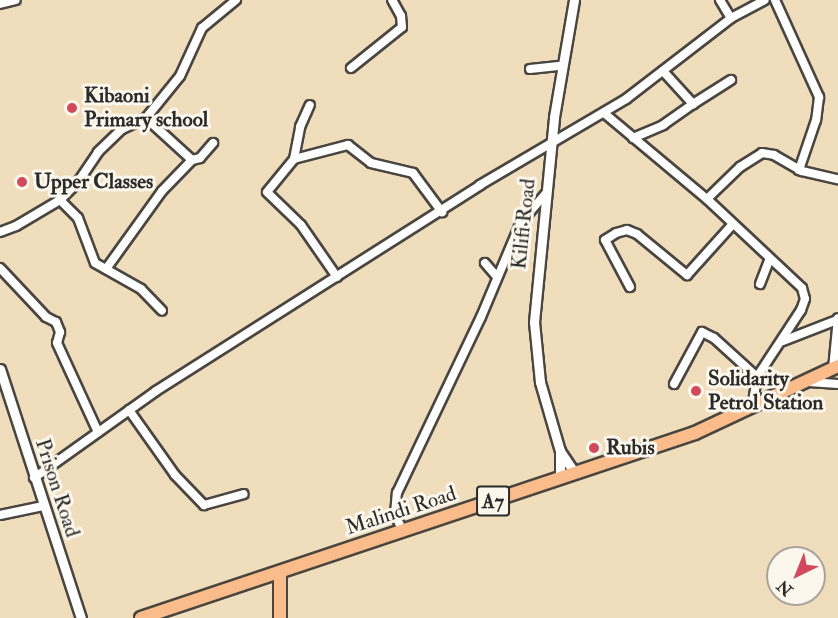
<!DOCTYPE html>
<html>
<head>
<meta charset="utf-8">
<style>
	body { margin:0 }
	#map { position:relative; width:838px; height:618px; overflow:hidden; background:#f0ddbc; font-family:"IM FELL Double Pica",serif }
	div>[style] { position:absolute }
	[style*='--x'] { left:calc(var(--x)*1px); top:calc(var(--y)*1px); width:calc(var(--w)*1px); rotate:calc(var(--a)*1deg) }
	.roads { filter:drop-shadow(2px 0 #494641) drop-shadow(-2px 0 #494641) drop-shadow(0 2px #494641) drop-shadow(0 -2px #494641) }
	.minor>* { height:8px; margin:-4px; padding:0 4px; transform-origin:4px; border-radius:4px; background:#fff }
	.tertiary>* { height:9px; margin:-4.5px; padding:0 4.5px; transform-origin:4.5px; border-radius:4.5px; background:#fff }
	.primary>* { height:12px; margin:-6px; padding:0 6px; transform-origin:6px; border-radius:6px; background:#f9bc8a }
	.trunk>* { height:12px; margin:-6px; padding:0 6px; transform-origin:6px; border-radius:6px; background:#f9bc8a }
	.dots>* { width:16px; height:16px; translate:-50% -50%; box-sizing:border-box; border:3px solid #fbf7ec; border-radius:50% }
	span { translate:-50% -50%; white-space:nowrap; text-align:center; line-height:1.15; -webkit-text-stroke:6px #fbf7ec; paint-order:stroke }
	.shield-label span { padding:2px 4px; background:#fbf7ec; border:2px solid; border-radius:4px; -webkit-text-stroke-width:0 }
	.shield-label { font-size:20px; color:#2b2b2b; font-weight:700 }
	.poi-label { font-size:21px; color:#2b2b2b; font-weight:700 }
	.left { translate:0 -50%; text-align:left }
	.street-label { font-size:21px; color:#2b2b2b }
	.north { position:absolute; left:766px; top:546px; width:60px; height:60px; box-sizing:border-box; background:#fbf7ec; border:2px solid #a8a59f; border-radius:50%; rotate:223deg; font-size:16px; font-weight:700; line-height:24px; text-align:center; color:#2b2b2b }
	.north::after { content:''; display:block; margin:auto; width:21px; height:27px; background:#d1495b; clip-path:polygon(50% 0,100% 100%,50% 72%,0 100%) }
</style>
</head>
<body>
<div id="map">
	<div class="roads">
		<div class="minor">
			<div style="--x:720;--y:0;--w:21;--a:59"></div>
			<div style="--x:775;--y:0;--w:107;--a:65.6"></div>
			<div style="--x:819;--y:97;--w:23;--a:97"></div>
			<div style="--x:816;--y:120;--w:53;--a:108.8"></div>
			<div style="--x:0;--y:4;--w:16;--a:-14"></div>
			<div style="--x:351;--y:68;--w:65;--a:-38.8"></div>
			<div style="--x:402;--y:27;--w:11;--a:-95"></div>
			<div style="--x:401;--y:16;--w:18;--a:-119"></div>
			<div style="--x:530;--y:69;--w:31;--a:-6"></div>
			<div style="--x:663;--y:71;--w:45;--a:47.7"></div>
			<div style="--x:693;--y:104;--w:45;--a:-32.3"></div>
			<div style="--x:604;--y:113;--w:134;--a:39.9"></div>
			<div style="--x:707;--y:199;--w:130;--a:43.1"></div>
			<div style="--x:802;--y:288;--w:11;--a:75"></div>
			<div style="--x:805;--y:299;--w:12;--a:110"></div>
			<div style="--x:801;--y:310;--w:80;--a:123.3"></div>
			<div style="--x:757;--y:377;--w:31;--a:99"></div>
			<div style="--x:146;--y:118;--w:62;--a:42.4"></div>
			<div style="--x:192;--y:160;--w:8;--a:-14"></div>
			<div style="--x:200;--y:158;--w:20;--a:-49"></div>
			<div style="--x:633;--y:138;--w:33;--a:-23"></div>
			<div style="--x:663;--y:125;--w:37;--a:-35"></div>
			<div style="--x:294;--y:159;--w:33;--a:-79"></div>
			<div style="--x:300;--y:127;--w:24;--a:-66"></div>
			<div style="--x:707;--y:199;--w:46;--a:-44.1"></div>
			<div style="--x:740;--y:167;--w:26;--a:-32"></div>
			<div style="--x:762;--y:153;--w:12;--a:9"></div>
			<div style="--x:774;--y:155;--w:32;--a:30"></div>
			<div style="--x:802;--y:171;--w:37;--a:13"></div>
			<div style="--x:60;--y:200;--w:25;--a:45"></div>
			<div style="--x:78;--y:218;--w:48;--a:69.3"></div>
			<div style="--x:95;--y:263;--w:53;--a:29.5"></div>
			<div style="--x:141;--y:289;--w:30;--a:46"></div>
			<div style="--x:0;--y:232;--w:17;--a:-21"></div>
			<div style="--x:16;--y:226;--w:51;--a:-30.6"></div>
			<div style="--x:60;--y:200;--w:25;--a:-45"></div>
			<div style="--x:78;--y:182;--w:36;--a:-56"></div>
			<div style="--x:98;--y:152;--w:33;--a:-44"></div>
			<div style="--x:122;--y:129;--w:26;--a:-25"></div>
			<div style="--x:146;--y:118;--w:54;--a:-51"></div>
			<div style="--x:180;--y:76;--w:53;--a:-65.4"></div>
			<div style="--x:202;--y:28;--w:44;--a:-39.5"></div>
			<div style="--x:485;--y:263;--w:18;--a:49"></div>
			<div style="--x:0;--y:268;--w:67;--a:46.8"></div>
			<div style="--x:46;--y:317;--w:11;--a:27"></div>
			<div style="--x:56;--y:322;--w:11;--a:68"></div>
			<div style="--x:60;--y:332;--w:11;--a:105"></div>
			<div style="--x:57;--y:343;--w:98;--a:65.3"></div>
			<div style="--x:106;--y:269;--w:96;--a:-54.3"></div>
			<div style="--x:162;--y:191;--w:43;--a:-45.9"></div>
			<div style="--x:337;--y:277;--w:63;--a:-124.7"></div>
			<div style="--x:301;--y:225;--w:47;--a:-135.9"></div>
			<div style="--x:267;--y:192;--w:43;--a:-50.7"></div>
			<div style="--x:294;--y:159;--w:56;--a:-14.5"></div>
			<div style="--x:348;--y:145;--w:29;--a:38"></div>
			<div style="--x:371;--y:163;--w:43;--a:13.4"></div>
			<div style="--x:413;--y:173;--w:49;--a:53.4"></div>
			<div style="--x:760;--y:284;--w:26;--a:-69"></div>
			<div style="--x:630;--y:287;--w:53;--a:-118"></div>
			<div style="--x:605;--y:240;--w:13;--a:-32"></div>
			<div style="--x:616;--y:233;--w:11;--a:-15"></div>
			<div style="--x:627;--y:230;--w:11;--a:22"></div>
			<div style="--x:637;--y:234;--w:65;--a:39.4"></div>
			<div style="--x:687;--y:275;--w:67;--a:-48"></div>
			<div style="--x:783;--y:341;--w:58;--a:-21.3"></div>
			<div style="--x:833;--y:369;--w:51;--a:-84.4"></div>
			<div style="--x:809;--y:382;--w:29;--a:4"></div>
			<div style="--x:674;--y:384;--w:59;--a:-61.7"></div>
			<div style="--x:702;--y:332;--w:13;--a:27"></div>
			<div style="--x:714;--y:338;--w:58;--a:42.2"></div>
			<div style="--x:129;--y:410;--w:80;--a:54.7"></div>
			<div style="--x:175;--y:475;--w:42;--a:46"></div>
			<div style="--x:204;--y:505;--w:41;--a:-15.4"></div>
			<div style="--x:34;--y:478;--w:150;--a:-35.5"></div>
			<div style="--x:156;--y:391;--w:384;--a:-32.4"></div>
			<div style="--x:480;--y:185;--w:169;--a:-30.5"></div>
			<div style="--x:626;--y:99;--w:133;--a:-37.6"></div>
			<div style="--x:731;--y:18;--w:38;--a:-28"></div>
			<div style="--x:0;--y:515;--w:44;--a:-11.8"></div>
			<div style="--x:403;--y:532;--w:20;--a:-114"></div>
			<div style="--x:395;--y:514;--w:21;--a:-85"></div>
			<div style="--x:397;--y:493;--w:195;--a:-64.5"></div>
			<div style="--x:481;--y:317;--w:103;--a:-67.2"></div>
			<div style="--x:521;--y:222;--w:38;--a:-49"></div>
		</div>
		<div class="tertiary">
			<div style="--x:0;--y:369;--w:262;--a:72"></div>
			<div style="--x:560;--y:451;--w:25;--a:56"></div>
			<div style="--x:560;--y:477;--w:26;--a:-90"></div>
			<div style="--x:560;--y:451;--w:72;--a:-106.2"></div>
			<div style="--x:540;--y:382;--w:60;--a:-95.7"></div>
			<div style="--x:534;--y:322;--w:206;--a:-84.4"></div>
			<div style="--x:554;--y:117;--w:119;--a:-80.3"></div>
		</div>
		<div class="primary">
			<div style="--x:280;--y:573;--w:45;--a:90"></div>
		</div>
		<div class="trunk">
			<div style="--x:141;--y:618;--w:584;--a:-18.47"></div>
			<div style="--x:695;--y:433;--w:158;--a:-25.1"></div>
		</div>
	</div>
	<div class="dots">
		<div style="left:72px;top:108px;background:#d1495b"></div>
		<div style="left:22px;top:182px;background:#d1495b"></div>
		<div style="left:696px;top:391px;background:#d1495b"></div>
		<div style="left:594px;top:448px;background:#d1495b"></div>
	</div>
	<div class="shield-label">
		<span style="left:493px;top:501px">A7</span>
	</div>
	<div class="poi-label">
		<span class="left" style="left:84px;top:108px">Kibaoni<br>Primary school</span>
		<span class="left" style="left:34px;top:182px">Upper Classes</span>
		<span class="left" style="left:708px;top:391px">Solidarity<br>Petrol Station</span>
		<span class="left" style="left:606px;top:448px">Rubis</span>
	</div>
	<div class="street-label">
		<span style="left:524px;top:224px;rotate:-84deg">Kilifi Road</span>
		<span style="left:57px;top:488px;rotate:72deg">Prison Road</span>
		<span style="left:401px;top:511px;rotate:-18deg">Malindi Road</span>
	</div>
	<div class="north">N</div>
</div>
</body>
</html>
